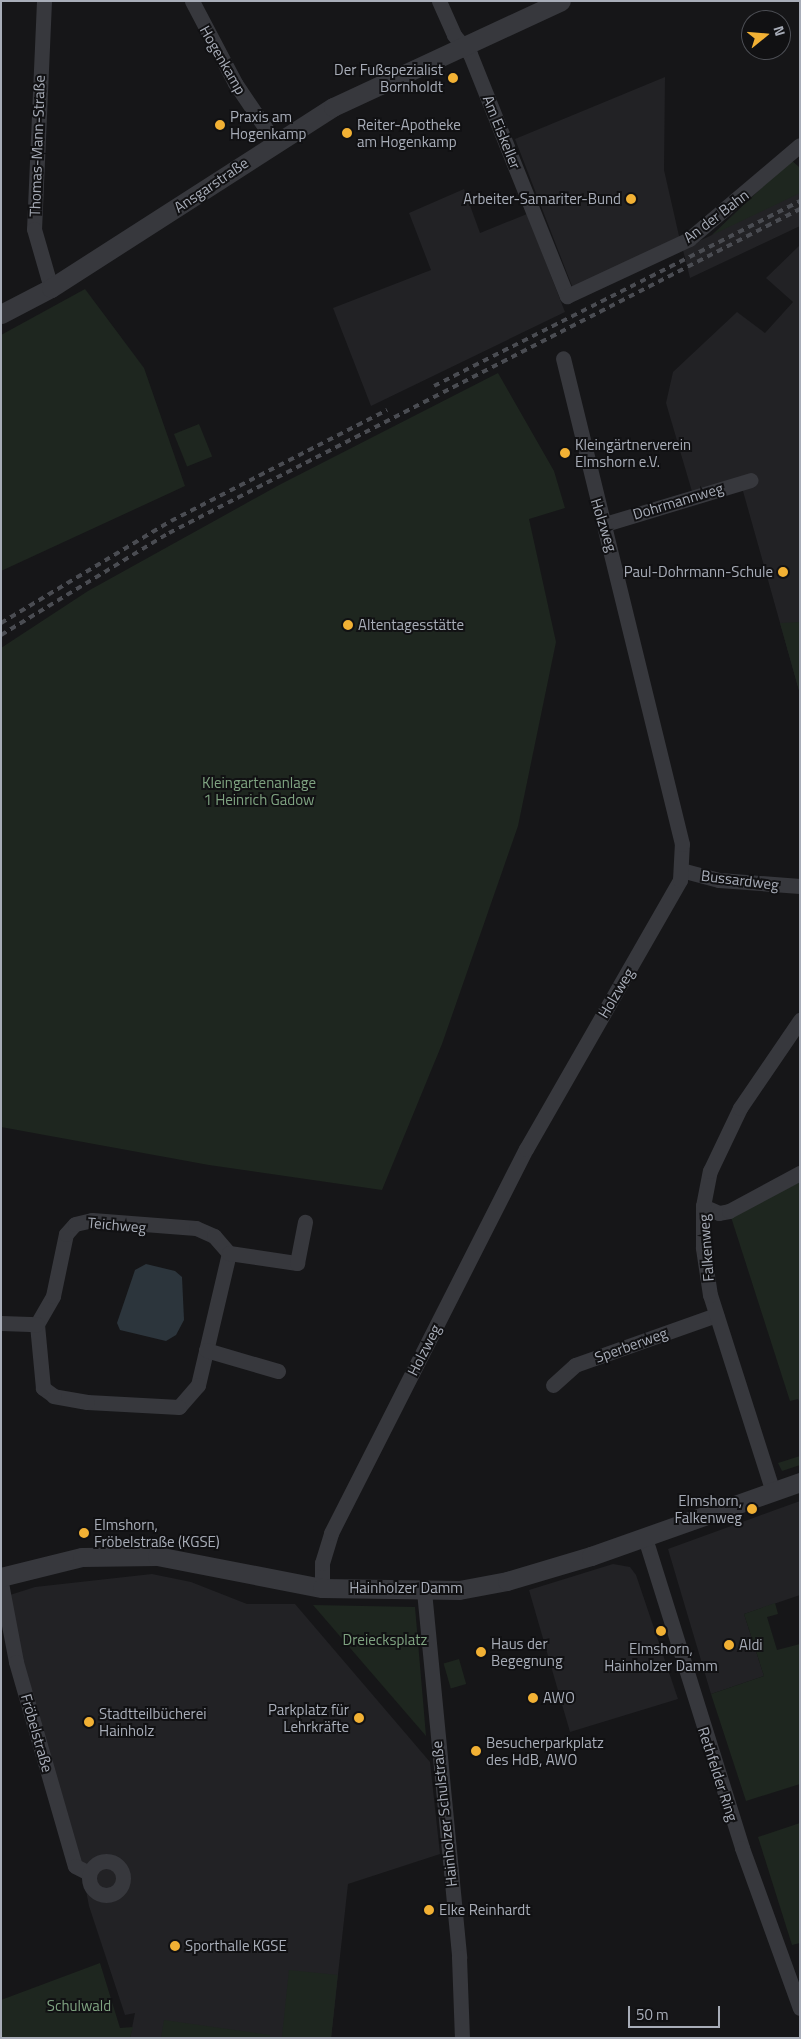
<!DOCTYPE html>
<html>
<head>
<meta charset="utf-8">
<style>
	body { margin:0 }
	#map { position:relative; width:801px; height:2039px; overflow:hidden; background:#161618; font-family:"Titillium Web",sans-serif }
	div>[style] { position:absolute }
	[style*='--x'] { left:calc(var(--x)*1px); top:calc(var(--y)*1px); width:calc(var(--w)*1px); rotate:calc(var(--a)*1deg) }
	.built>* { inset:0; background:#222225 }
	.green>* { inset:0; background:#1e261f; transform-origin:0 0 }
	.water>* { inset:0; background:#2c353c }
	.minor>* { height:15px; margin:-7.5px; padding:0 7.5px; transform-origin:7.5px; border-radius:7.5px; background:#37383d }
	.minor>.ring { margin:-7.5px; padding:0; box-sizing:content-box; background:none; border:15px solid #37383d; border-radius:50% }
	.tertiary>* { height:19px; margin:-9.5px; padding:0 9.5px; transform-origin:9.5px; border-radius:9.5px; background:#37383d }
	.rail>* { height:4px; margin-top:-2px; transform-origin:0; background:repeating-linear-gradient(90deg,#4a4c52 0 6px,transparent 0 11px) }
	.dots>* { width:14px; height:14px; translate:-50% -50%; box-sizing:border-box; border:2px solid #111113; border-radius:50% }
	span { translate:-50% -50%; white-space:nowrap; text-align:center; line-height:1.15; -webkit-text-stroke:4px #111113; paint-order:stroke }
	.street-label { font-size:15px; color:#a8adb8 }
	.poi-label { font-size:15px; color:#a8adb8 }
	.right { translate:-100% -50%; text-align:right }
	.left { translate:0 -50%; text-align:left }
	.park-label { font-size:15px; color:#7fa381 }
	.frame { position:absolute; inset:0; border:2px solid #a8adb8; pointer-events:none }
	.north { position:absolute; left:741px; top:10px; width:50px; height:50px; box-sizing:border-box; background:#111113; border:1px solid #4d4f55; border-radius:50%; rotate:73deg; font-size:14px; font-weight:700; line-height:20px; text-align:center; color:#a8adb8 }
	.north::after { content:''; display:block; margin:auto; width:18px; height:22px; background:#f2b134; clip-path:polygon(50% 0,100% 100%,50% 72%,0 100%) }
	.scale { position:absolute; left:628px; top:2006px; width:92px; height:22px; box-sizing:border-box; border:2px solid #a8adb8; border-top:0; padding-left:6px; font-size:15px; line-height:18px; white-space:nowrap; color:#a8adb8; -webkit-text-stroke:4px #111113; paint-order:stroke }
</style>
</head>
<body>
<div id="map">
	<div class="built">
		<div style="clip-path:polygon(665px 77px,664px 170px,682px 249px,712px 235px,791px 160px,800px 168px,800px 226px,690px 278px,683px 250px,577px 299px,515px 139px)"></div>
		<div style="clip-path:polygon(464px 189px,480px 233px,527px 214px,565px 312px,371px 406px,333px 308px,431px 270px,409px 213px)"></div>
		<div style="clip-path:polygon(800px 245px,800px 694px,741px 484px,693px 495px,666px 403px,673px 372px,737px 312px,765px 333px,793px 302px,766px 278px)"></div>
		<div style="clip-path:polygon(800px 1501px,800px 1595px,744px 1614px,764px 1676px,711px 1694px,668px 1549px)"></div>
		<div style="clip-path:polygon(613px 1564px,630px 1567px,636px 1575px,678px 1699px,570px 1732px,529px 1590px)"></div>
		<div style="clip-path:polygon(152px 1574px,191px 1582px,247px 1604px,295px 1604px,430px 1762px,440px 1854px,348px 1884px,331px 2038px,130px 2038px,135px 2013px,125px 2015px,89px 1906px,80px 1859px,21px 1658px,10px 1595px,35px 1587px)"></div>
	</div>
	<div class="green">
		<div style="clip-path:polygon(791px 160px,800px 168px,800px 193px,712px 235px)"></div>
		<div style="clip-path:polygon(85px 289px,144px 368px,185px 486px,1px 571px,1px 335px)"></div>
		<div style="clip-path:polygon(498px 373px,554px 471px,565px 508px,529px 519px,556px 642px,518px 826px,442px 1044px,382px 1190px,209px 1165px,1px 1127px,1px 648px,88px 591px,281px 484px)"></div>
		<div style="left:199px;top:424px;width:35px;height:27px;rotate:68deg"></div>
		<div style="clip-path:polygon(800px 622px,800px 694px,780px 623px)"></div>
		<div style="clip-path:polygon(800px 1182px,800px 1403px,798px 1399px,790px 1401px,731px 1217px)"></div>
		<div style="clip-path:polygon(800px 1456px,800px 1465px,782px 1471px,778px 1463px)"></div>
		<div style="clip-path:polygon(775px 1603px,778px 1614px,767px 1617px,777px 1650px,800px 1644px,800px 1784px,746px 1801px,711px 1694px,764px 1676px,744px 1614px)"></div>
		<div style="clip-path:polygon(313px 1605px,415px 1607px,426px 1736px)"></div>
		<div style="left:459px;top:1659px;width:26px;height:16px;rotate:74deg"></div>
		<div style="clip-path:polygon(800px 1823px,800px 1943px,792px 1945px,758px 1837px)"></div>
		<div style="clip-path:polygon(100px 1963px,120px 2028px,133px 2027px,130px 2038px,1px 2038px,1px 2000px)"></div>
		<div style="left:289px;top:1970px;width:49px;height:68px;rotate:6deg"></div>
		<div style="clip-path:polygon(164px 2020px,270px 2035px,270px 2038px,161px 2038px)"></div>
	</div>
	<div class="water">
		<div style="clip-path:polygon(146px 1264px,175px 1271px,182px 1277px,184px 1320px,176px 1335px,166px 1341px,120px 1330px,117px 1323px,135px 1270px)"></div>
	</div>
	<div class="minor">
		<div style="--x:44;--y:1;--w:228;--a:92.5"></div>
		<div style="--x:34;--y:229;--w:61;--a:73.9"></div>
		<div style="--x:192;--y:1;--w:93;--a:62.3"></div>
		<div style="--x:235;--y:83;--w:71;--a:55.9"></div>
		<div style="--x:439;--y:1;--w:37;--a:66"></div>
		<div style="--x:454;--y:35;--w:25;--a:50"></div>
		<div style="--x:470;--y:54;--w:261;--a:68.2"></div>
		<div style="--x:567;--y:296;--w:135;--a:-25"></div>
		<div style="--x:689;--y:239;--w:145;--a:-40.3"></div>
		<div style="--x:605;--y:524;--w:152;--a:-16.8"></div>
		<div style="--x:681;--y:870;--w:39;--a:15"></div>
		<div style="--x:719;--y:880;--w:81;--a:4.2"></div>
		<div style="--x:703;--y:1206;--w:17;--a:24"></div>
		<div style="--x:719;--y:1213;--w:10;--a:-11"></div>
		<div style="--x:729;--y:1211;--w:81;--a:-28.2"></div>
		<div style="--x:92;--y:1220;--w:104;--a:4.4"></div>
		<div style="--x:196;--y:1228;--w:20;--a:24"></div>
		<div style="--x:214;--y:1236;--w:23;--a:49"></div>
		<div style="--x:229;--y:1253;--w:136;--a:103.2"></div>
		<div style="--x:198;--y:1385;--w:29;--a:131"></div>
		<div style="--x:179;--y:1407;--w:92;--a:-176.9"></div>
		<div style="--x:87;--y:1402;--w:34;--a:-170"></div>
		<div style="--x:54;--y:1396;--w:14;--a:-144"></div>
		<div style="--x:43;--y:1388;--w:64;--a:-95.4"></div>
		<div style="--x:37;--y:1324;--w:32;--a:-60"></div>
		<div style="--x:53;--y:1296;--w:63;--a:-78.2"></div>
		<div style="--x:66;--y:1234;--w:13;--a:-48"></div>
		<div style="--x:75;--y:1224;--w:17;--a:-13"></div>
		<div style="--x:229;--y:1253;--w:69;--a:8.4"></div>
		<div style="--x:297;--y:1263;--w:42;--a:-79"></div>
		<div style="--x:1;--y:1323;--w:36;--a:2"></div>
		<div style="--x:206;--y:1350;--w:75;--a:16.3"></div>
		<div style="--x:553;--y:1385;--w:30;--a:-42"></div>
		<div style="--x:575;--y:1365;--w:150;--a:-19.5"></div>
		<div style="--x:773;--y:1492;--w:207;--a:-107.7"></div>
		<div style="--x:710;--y:1295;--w:48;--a:-98.5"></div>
		<div style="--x:703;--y:1248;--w:42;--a:-90"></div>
		<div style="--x:703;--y:1206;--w:36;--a:-79"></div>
		<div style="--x:710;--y:1171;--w:70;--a:-64.5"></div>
		<div style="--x:740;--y:1108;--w:107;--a:-55.7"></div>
		<div style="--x:645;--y:1538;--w:325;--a:72.6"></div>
		<div style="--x:742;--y:1848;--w:170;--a:70.1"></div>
		<div style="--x:1;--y:1583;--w:80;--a:79.2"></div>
		<div style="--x:16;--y:1662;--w:212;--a:73.9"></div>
		<div style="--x:75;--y:1866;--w:16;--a:27"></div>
		<div style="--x:322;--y:1588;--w:25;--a:-90"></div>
		<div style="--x:322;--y:1563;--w:31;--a:-73"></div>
		<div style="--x:331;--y:1533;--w:431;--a:-63.1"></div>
		<div style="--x:526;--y:1149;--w:310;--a:-60.2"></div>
		<div style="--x:680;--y:880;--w:36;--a:-87"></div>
		<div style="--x:682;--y:844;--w:500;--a:-103.76"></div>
		<div style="--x:424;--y:1591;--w:368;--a:84.5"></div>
		<div style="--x:459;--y:1957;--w:81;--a:87.9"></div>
		<div class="ring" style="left:89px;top:1861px;width:19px;height:19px"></div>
	</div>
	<div class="tertiary">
		<div style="--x:1;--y:314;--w:56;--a:-27.5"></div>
		<div style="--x:51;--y:288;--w:335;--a:-32.7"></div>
		<div style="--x:333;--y:107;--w:251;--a:-24.9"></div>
		<div style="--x:1;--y:1577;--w:83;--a:-13.9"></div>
		<div style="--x:82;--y:1557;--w:75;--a:-0.8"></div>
		<div style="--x:157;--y:1556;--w:168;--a:11"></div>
		<div style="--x:322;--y:1588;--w:137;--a:0.8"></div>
		<div style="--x:459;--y:1590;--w:49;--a:-10.6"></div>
		<div style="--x:507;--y:1581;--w:88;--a:-16.6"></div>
		<div style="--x:591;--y:1556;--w:222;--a:-19.5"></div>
	</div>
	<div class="rail">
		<div style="--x:434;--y:386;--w:410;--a:-26.8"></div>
		<div style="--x:1;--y:623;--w:198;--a:-31"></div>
		<div style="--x:171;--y:521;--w:243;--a:-27.2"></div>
		<div style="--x:1;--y:635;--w:197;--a:-31.3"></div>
		<div style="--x:169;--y:533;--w:709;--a:-27.18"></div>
	</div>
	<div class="dots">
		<div style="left:453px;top:78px;background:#f2b134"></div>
		<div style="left:220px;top:125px;background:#f2b134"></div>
		<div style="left:347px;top:133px;background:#f2b134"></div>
		<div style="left:631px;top:199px;background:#f2b134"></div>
		<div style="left:565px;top:453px;background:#f2b134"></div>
		<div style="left:783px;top:572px;background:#f2b134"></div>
		<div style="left:348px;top:625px;background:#f2b134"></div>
		<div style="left:752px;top:1509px;background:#f2b134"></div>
		<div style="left:84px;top:1533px;background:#f2b134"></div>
		<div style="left:661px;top:1631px;background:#f2b134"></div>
		<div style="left:729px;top:1645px;background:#f2b134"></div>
		<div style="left:481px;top:1652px;background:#f2b134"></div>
		<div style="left:533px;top:1698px;background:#f2b134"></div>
		<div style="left:359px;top:1718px;background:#f2b134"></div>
		<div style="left:89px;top:1722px;background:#f2b134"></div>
		<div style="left:476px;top:1751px;background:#f2b134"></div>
		<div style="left:429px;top:1910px;background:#f2b134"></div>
		<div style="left:175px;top:1946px;background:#f2b134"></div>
	</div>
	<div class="street-label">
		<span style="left:223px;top:60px;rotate:60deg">Hogenkamp</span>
		<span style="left:502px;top:132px;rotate:68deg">Am Eiskeller</span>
		<span style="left:37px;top:146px;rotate:-88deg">Thomas-Mann-Straße</span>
		<span style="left:211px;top:185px;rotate:-34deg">Ansgarstraße</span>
		<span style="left:716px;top:216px;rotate:-37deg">An der Bahn</span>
		<span style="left:678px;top:501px;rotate:-17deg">Dohrmannweg</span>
		<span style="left:604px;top:525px;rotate:72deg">Holzweg</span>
		<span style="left:740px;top:880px;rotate:7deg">Bussardweg</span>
		<span style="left:616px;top:993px;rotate:-59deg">Holzweg</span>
		<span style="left:117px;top:1225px;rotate:5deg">Teichweg</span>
		<span style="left:706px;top:1248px;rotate:-94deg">Falkenweg</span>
		<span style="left:631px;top:1345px;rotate:-20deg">Sperberweg</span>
		<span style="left:424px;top:1350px;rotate:-63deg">Holzweg</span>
		<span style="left:406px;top:1588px">Hainholzer Damm</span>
		<span style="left:37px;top:1733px;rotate:74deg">Fröbelstraße</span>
		<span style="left:718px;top:1774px;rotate:72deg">Rethfelder Ring</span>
		<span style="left:444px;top:1814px;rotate:-96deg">Hainholzer Schulstraße</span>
	</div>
	<div class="poi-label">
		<span class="right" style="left:443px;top:78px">Der Fußspezialist<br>Bornholdt</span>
		<span class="left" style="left:230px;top:125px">Praxis am<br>Hogenkamp</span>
		<span class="left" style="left:357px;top:133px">Reiter-Apotheke<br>am Hogenkamp</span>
		<span class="right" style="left:621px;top:199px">Arbeiter-Samariter-Bund</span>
		<span class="left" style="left:575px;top:453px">Kleingärtnerverein<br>Elmshorn e.V.</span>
		<span class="right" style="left:773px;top:572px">Paul-Dohrmann-Schule</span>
		<span class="left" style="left:358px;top:625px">Altentagesstätte</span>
		<span class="right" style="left:742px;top:1509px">Elmshorn,<br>Falkenweg</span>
		<span class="left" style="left:94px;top:1533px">Elmshorn,<br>Fröbelstraße (KGSE)</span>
		<span class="left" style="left:491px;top:1652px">Haus der<br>Begegnung</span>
		<span class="left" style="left:739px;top:1645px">Aldi</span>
		<span style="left:661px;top:1657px">Elmshorn,<br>Hainholzer Damm</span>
		<span class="left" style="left:543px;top:1698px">AWO</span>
		<span class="right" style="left:349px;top:1718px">Parkplatz für<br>Lehrkräfte</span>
		<span class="left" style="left:99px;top:1722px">Stadtteilbücherei<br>Hainholz</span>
		<span class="left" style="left:486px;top:1751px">Besucherparkplatz<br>des HdB, AWO</span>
		<span class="left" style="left:439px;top:1910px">Elke Reinhardt</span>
		<span class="left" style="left:185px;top:1946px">Sporthalle KGSE</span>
	</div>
	<div class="park-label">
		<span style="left:259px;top:791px">Kleingartenanlage<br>1 Heinrich Gadow</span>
		<span style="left:385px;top:1640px">Dreiecksplatz</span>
		<span style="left:79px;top:2006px">Schulwald</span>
	</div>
	<div class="frame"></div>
	<div class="north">N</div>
	<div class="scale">50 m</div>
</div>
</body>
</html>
